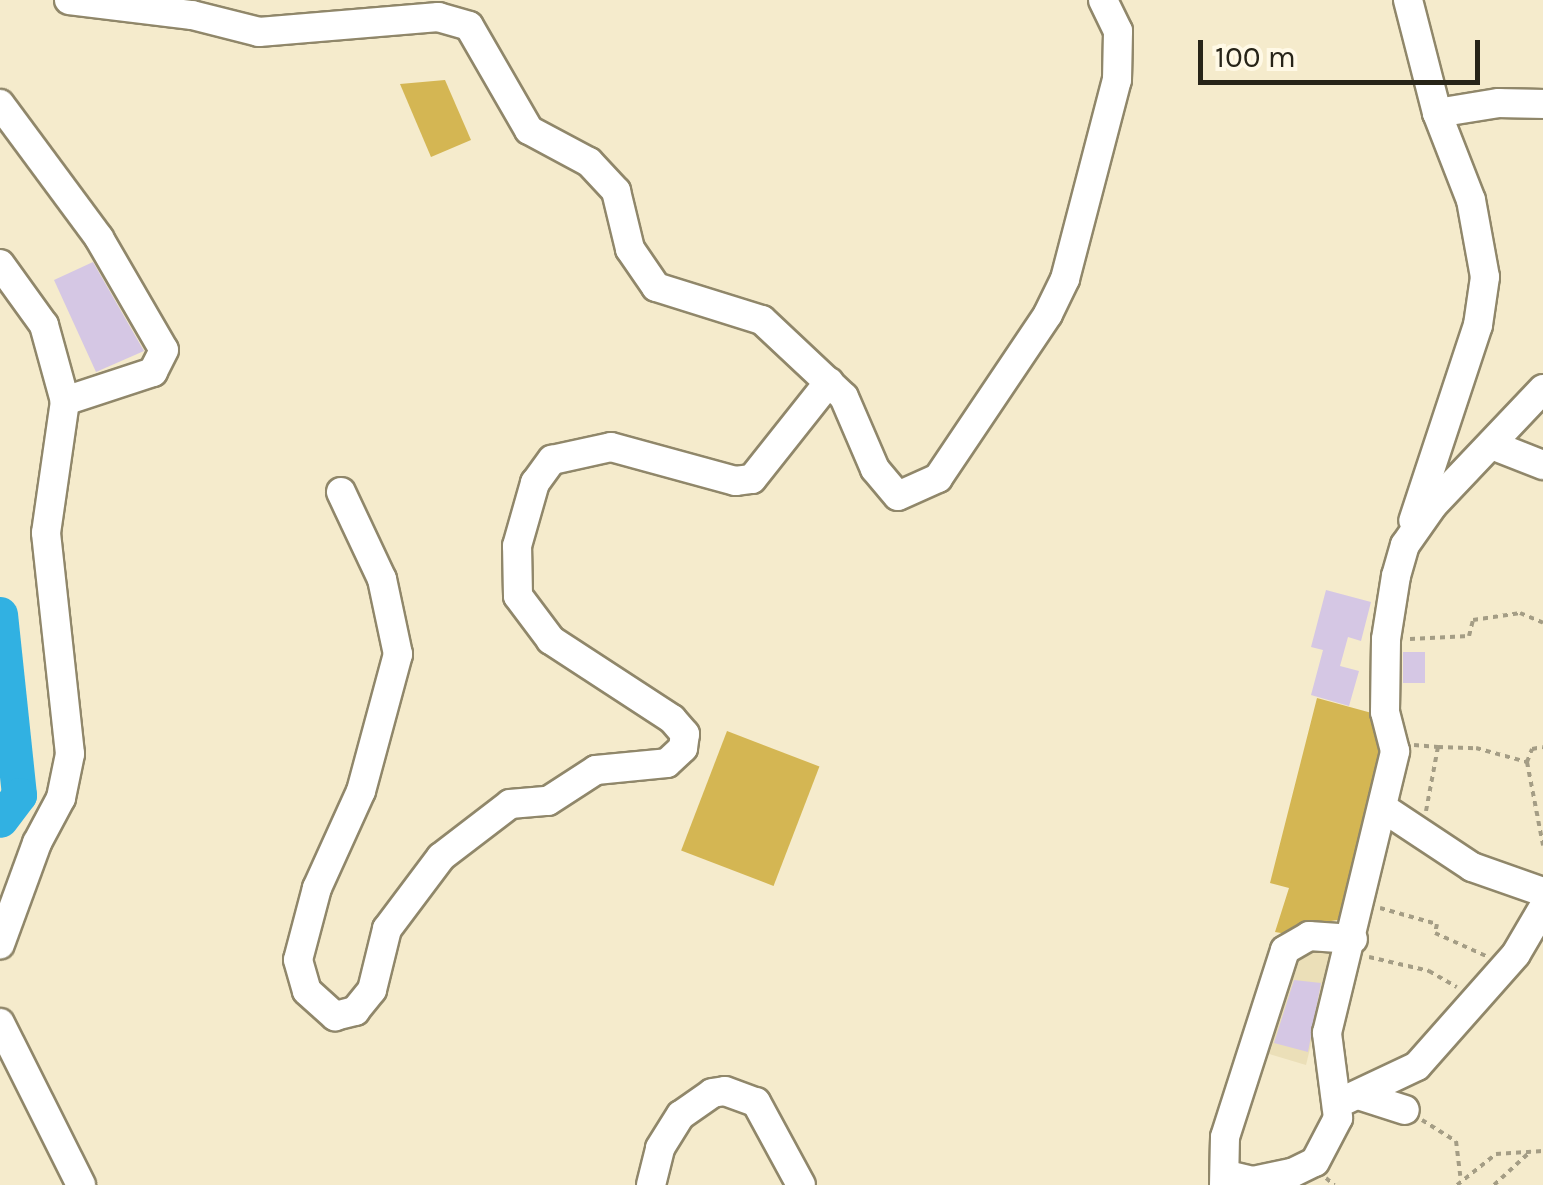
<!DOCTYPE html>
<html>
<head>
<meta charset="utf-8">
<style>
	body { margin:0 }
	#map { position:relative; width:1543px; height:1185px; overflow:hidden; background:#f5ebcc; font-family:Karla,sans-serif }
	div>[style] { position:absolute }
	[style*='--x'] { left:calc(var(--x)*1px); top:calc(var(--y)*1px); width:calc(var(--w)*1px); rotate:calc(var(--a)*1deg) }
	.built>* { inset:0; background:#ebdfb8 }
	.green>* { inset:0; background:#d4b653; transform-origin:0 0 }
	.river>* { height:35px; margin:-17.5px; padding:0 17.5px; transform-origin:17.5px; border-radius:17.5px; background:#31b1e2 }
	.building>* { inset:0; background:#d5c7e4; transform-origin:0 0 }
	.path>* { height:4px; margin-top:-2px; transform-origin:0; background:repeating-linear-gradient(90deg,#a49d85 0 5px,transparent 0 10px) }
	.roads { filter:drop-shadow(2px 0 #90876a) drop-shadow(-2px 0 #90876a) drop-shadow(0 2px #90876a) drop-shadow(0 -2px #90876a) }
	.minor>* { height:28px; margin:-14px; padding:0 14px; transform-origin:14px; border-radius:14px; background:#fff }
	span { translate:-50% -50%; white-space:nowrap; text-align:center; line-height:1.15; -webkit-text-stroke:8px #fff9e6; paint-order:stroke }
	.scale { position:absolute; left:1198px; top:40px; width:282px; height:45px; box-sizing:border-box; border:5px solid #272418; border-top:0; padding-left:12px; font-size:30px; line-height:35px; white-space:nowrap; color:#272418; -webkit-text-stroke:8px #fff9e6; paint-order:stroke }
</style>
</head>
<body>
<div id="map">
	<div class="built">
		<div style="clip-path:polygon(1296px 948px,1331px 948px,1333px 955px,1306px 1065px,1266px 1053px)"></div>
	</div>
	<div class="green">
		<div style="clip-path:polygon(445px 80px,471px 140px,431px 157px,400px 84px)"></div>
		<div style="clip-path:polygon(1317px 698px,1379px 715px,1386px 736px,1345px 910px,1338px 920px,1302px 925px,1287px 934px,1275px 932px,1289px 888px,1270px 883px)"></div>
		<div style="left:727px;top:731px;width:99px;height:128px;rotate:21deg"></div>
	</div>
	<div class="river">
		<div style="--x:0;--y:614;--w:182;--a:84"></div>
		<div style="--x:19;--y:795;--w:31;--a:127"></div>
	</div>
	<div class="building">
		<div style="clip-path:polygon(93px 262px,144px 351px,96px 372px,54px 280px)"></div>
		<div style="clip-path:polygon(1326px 590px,1371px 602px,1361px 641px,1348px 637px,1340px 666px,1359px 671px,1349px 706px,1311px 695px,1323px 650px,1311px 647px)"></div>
		<div style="left:1403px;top:652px;width:22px;height:31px"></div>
		<div style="clip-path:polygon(1294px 980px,1321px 983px,1308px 1052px,1274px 1043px)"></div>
	</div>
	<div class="path">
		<div style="--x:1410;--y:639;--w:59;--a:-2.9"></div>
		<div style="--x:1469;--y:636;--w:16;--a:-76"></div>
		<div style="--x:1473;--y:620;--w:48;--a:-8.5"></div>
		<div style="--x:1520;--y:613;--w:25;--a:23"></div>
		<div style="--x:1414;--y:745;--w:24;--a:5"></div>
		<div style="--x:1527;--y:762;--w:85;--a:79.1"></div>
		<div style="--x:1426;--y:811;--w:65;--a:-79.4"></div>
		<div style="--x:1438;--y:747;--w:38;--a:2"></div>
		<div style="--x:1476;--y:748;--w:53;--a:15.4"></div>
		<div style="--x:1527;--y:762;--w:14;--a:-69"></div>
		<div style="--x:1532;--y:749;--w:11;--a:-10"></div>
		<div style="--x:1380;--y:908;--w:59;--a:15.7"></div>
		<div style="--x:1437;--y:924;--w:9;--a:103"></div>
		<div style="--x:1435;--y:933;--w:56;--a:24.3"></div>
		<div style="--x:1369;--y:957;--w:62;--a:13.1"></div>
		<div style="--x:1429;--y:971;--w:32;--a:30"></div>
		<div style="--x:1422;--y:1120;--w:40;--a:32"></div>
		<div style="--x:1456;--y:1141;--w:35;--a:83"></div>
		<div style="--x:1326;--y:1178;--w:11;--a:41"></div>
		<div style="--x:1457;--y:1185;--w:50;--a:-38.5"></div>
		<div style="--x:1496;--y:1154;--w:47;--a:-3.7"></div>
		<div style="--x:1494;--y:1185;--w:50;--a:-42.6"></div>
	</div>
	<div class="roads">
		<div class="minor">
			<div style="--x:69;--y:0;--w:124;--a:7"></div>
			<div style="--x:192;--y:15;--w:69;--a:14.2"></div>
			<div style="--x:259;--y:32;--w:180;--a:-4.8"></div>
			<div style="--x:438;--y:17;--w:32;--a:16"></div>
			<div style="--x:469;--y:26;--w:120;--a:60"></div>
			<div style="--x:529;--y:130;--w:68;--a:28.1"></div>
			<div style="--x:589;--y:162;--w:40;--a:47"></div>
			<div style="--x:616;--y:191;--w:60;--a:76.4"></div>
			<div style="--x:630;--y:249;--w:46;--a:55.6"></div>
			<div style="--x:656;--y:287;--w:111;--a:17.3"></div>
			<div style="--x:762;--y:320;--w:112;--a:43.2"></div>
			<div style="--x:844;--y:397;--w:78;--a:66.7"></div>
			<div style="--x:875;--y:469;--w:35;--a:50"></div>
			<div style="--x:898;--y:496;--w:44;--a:-24.2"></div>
			<div style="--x:938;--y:478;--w:197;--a:-56.1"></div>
			<div style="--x:1048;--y:314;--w:39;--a:-64"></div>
			<div style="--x:1065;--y:279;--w:206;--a:-75.4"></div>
			<div style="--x:1117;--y:80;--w:49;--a:-88.8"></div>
			<div style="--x:1118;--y:31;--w:34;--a:-116"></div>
			<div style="--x:1408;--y:0;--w:117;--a:75.6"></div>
			<div style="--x:1437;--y:113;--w:93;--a:68.7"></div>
			<div style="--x:1471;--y:200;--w:78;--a:79.7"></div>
			<div style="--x:1485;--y:277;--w:49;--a:98.3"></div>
			<div style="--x:1478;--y:325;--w:206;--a:108.3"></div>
			<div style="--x:0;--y:104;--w:167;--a:53.5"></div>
			<div style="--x:99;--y:238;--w:129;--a:59.9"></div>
			<div style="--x:164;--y:350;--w:25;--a:117"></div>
			<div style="--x:153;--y:372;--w:93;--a:161.8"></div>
			<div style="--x:1437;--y:113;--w:63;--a:-9.2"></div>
			<div style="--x:1499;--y:103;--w:44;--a:1.3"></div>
			<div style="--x:0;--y:264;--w:75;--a:54.2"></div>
			<div style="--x:44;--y:325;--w:79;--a:74.6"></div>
			<div style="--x:65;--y:401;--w:133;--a:98.2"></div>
			<div style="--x:46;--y:533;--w:222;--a:83.8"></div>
			<div style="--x:70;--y:754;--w:45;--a:101.6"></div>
			<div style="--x:61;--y:798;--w:51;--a:118.1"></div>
			<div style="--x:37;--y:843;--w:108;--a:110.1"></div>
			<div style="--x:1492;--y:445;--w:55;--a:21.4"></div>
			<div style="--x:341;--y:492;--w:96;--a:64.8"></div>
			<div style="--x:382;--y:579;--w:77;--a:78"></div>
			<div style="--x:398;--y:654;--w:142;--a:105.1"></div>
			<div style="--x:361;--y:791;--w:107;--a:114.4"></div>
			<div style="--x:317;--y:888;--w:74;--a:104.8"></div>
			<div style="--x:298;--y:960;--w:32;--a:74"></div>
			<div style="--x:307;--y:991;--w:38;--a:42"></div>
			<div style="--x:335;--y:1016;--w:21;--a:-14"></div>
			<div style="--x:355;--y:1011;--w:27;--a:-51"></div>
			<div style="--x:372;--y:990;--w:63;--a:-76.2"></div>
			<div style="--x:387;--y:929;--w:90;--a:-53.1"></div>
			<div style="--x:441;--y:857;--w:87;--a:-37.5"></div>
			<div style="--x:510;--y:804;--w:38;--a:-5"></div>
			<div style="--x:548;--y:801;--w:57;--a:-32.9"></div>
			<div style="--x:596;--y:770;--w:71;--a:-5.6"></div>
			<div style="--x:667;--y:763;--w:22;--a:-43"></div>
			<div style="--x:683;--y:748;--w:14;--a:-82"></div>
			<div style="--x:685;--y:734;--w:20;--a:-131"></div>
			<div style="--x:672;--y:719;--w:145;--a:-146.9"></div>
			<div style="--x:551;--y:640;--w:55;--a:-126.9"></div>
			<div style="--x:518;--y:596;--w:50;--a:-91.1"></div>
			<div style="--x:517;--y:546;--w:66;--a:-74.1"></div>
			<div style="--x:535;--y:483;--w:29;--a:-54"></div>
			<div style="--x:552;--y:460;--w:60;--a:-12.4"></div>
			<div style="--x:611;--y:447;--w:129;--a:15.3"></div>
			<div style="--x:735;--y:481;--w:17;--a:-7"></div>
			<div style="--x:752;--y:479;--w:124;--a:-51.6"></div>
			<div style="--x:1383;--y:808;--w:107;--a:33.5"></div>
			<div style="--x:1472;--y:867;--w:75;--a:19.4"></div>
			<div style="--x:0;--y:1023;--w:181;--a:63.4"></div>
			<div style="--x:1358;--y:1095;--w:49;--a:17.7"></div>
			<div style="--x:1341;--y:1102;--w:84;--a:-25.3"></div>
			<div style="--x:1417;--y:1066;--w:149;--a:-48.5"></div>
			<div style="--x:1516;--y:954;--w:53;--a:-59.6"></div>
			<div style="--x:1227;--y:1175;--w:27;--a:13"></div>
			<div style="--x:1253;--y:1181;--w:40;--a:-12"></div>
			<div style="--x:1292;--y:1173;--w:25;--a:-26"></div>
			<div style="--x:1315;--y:1162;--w:50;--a:-62.4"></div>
			<div style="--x:1338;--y:1118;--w:86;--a:-97.4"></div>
			<div style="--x:1327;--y:1033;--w:290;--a:-76.4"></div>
			<div style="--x:1395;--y:751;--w:40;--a:-104.4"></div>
			<div style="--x:1385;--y:712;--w:73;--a:-89.2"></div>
			<div style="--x:1386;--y:639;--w:64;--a:-81"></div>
			<div style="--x:1396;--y:576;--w:32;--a:-74"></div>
			<div style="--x:1405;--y:545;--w:49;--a:-55"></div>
			<div style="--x:1433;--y:505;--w:160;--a:-46.5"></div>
			<div style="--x:651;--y:1185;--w:38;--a:-76"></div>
			<div style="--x:660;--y:1148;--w:39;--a:-58"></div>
			<div style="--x:681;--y:1115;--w:38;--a:-35"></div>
			<div style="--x:712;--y:1093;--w:13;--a:-9"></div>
			<div style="--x:725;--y:1091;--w:33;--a:20"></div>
			<div style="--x:756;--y:1102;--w:94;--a:61.5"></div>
			<div style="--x:1224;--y:1185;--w:48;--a:-88.8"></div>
			<div style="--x:1225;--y:1137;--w:196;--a:-72.2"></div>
			<div style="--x:1285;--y:950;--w:28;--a:-30"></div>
			<div style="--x:1309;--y:936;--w:44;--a:3.9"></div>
		</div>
	</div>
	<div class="scale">100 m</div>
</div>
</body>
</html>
